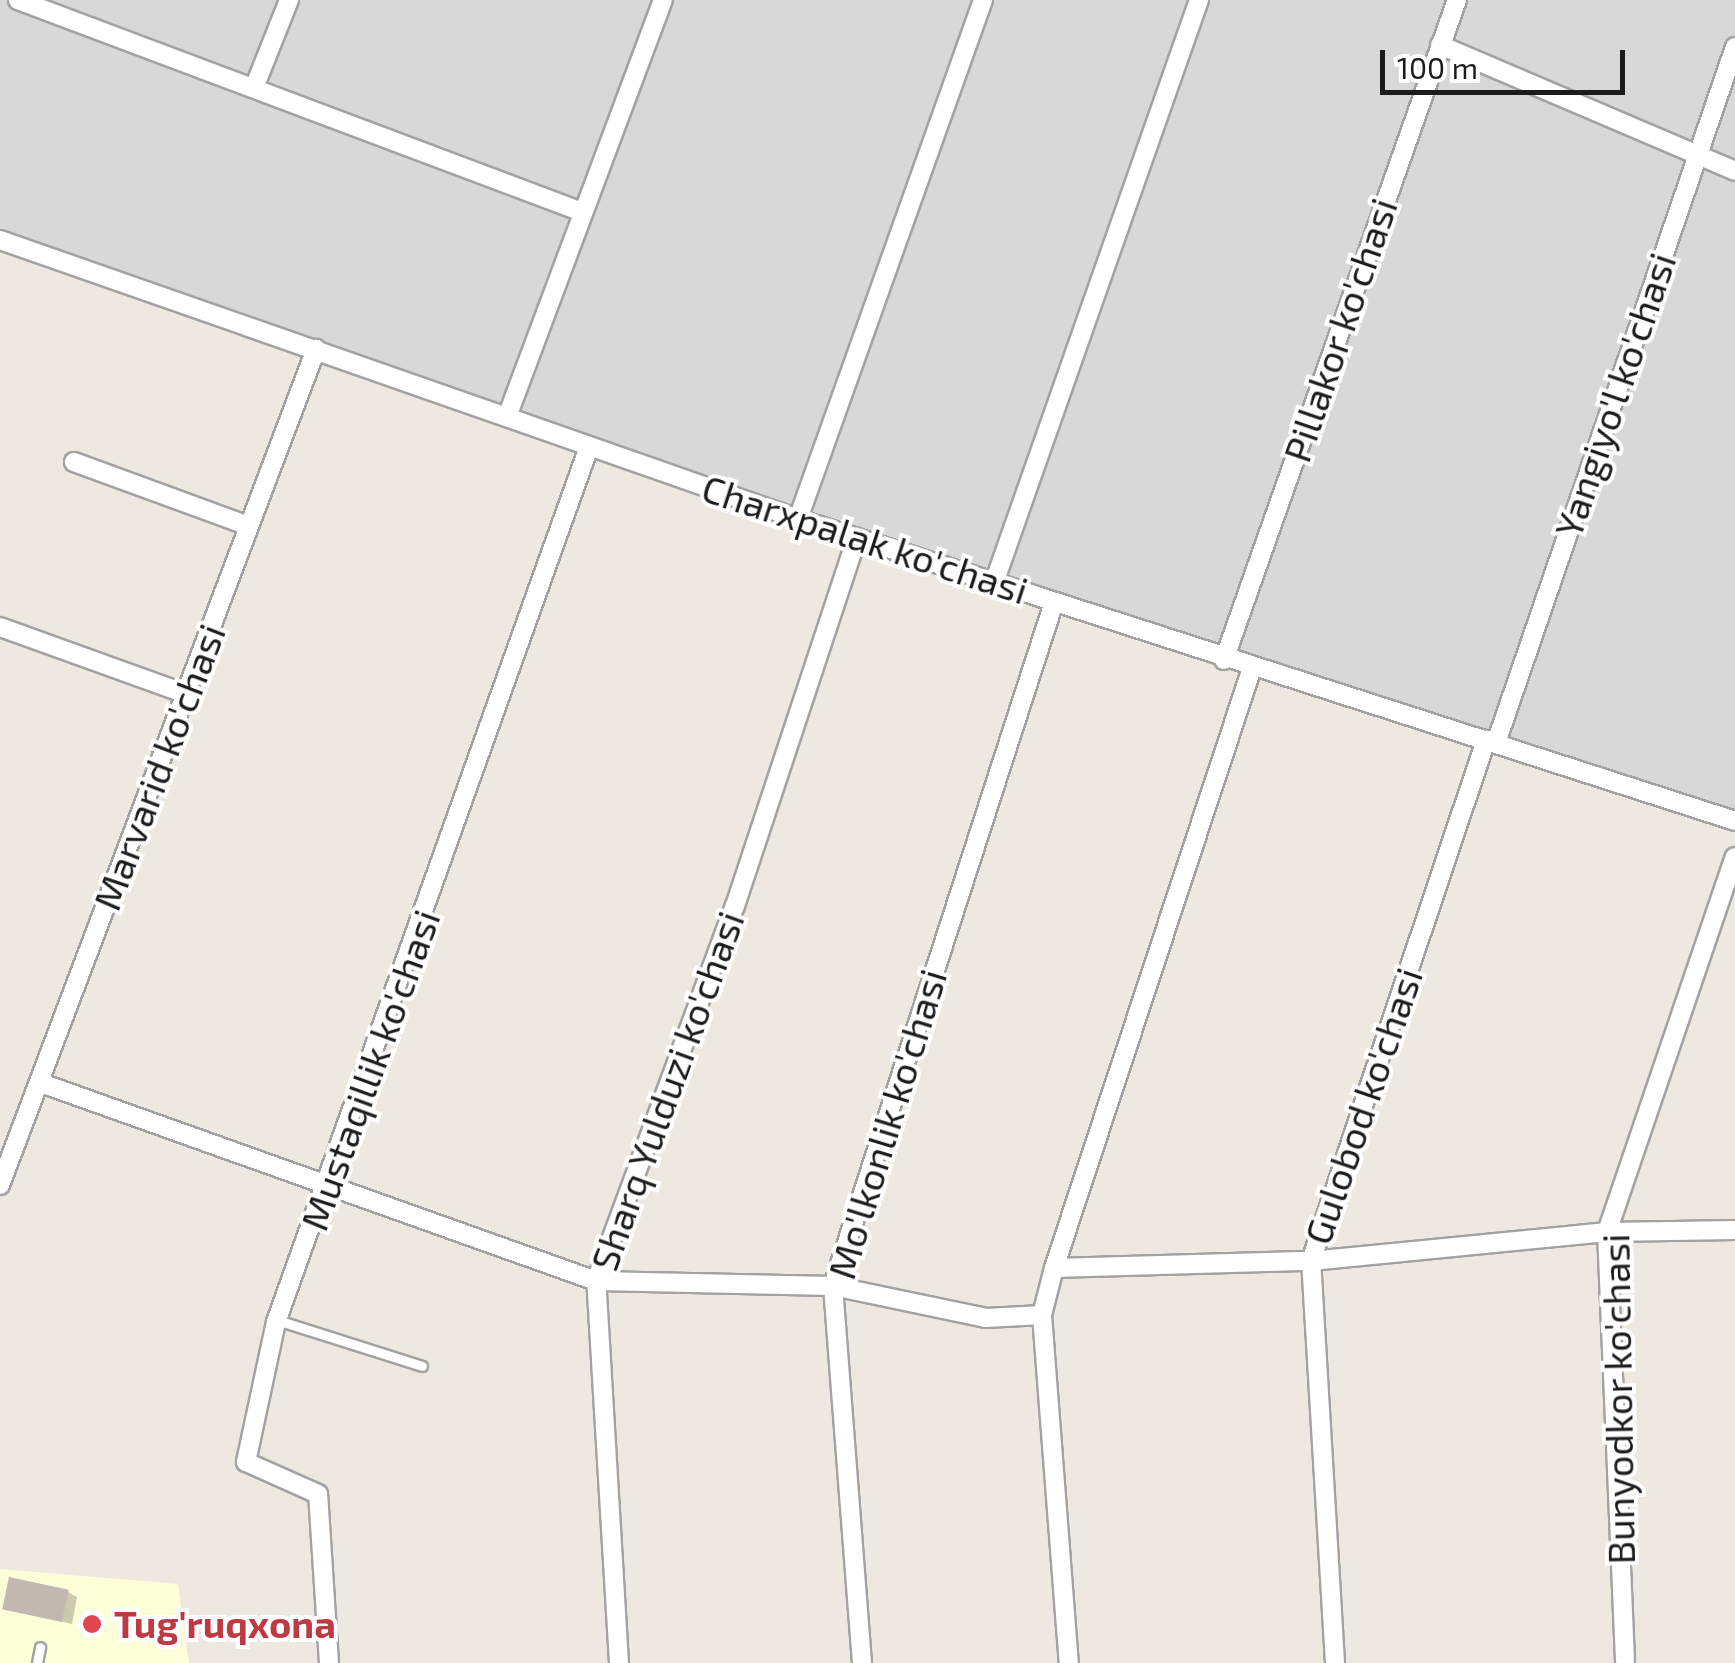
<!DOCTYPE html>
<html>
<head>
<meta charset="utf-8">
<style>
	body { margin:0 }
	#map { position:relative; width:1735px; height:1663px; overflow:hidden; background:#ede9e1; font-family:"Exo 2",sans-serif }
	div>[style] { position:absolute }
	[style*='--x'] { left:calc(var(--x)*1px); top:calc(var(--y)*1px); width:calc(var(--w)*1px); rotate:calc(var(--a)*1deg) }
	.residential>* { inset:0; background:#d9d8d8 }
	.education>* { inset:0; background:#fcfed8 }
	.shadow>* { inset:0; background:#0003 }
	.building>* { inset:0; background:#c1b8b0; transform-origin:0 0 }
	.roads { filter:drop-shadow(2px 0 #a2a2a2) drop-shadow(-2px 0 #a2a2a2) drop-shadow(0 2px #a2a2a2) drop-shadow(0 -2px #a2a2a2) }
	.service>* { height:9px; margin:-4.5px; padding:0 4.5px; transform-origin:4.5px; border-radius:4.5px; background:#fff }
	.minor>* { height:18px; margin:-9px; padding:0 9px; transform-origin:9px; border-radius:9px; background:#fff }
	.dots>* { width:28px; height:28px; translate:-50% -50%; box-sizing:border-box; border:5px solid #fff; border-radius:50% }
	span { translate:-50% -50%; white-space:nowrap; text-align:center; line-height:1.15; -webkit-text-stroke:8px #fff; paint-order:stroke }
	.street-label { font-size:38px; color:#1b1b1b }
	.health-label { font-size:38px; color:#be3a42; font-weight:700 }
	.left { translate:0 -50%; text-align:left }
	.scale { position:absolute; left:1380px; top:50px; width:245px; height:45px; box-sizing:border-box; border:5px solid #1b1b1b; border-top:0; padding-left:12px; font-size:30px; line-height:35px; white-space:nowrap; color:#1b1b1b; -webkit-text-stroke:8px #fff; paint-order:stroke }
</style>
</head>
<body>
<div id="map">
	<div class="residential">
		<div style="clip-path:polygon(0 0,1735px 0,1735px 821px,1224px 660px,0 241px)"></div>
	</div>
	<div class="education">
		<div style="clip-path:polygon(0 1569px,178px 1584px,189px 1663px,0 1663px)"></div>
	</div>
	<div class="shadow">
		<div style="clip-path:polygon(68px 1592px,77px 1597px,72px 1624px,5px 1608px)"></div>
	</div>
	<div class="building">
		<div style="left:9px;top:1577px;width:61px;height:33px;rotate:12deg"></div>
	</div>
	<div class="roads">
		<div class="service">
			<div style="--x:277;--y:1320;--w:152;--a:17.6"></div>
			<div style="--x:37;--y:1663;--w:16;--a:-79"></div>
		</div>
		<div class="minor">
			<div style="--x:18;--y:0;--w:603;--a:20.6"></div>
			<div style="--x:1440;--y:45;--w:321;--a:23.1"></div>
			<div style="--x:254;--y:88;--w:95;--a:-68.3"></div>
			<div style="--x:0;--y:240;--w:845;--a:19.27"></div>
			<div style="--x:798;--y:519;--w:984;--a:17.86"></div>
			<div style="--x:507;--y:417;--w:445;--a:-69.5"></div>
			<div style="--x:74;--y:462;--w:186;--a:20.1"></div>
			<div style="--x:798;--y:519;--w:551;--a:-70.38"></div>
			<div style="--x:994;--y:583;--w:618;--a:-70.63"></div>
			<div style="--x:0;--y:627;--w:198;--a:19.8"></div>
			<div style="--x:1224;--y:660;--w:700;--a:-70.56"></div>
			<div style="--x:1496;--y:743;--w:736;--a:-71.05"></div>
			<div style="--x:41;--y:1083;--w:589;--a:19.63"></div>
			<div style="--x:596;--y:1281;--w:237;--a:1.2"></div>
			<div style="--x:833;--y:1286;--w:156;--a:11.8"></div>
			<div style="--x:986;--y:1318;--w:56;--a:-3.1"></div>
			<div style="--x:1042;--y:1315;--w:49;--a:-75.7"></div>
			<div style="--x:1054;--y:1268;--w:257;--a:-1.6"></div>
			<div style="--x:1311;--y:1261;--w:297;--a:-5.6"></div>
			<div style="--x:1607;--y:1232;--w:128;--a:-0.9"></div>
			<div style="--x:0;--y:1185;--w:894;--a:-69.29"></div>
			<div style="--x:1054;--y:1268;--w:632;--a:-71.74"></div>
			<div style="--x:1042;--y:1315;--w:349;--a:85.6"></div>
			<div style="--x:1625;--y:1661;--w:429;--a:-92.4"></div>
			<div style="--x:1607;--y:1232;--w:396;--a:-71.2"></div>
			<div style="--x:329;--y:1663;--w:169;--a:-93.7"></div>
			<div style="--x:318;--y:1494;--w:79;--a:-156"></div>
			<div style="--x:246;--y:1462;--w:143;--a:-77.9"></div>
			<div style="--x:276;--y:1322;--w:929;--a:-70.32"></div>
			<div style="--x:619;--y:1663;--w:383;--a:-93.4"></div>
			<div style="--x:596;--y:1281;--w:400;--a:-69.7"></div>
			<div style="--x:735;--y:906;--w:388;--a:-71.7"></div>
			<div style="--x:862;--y:1663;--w:378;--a:-94.4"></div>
			<div style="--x:833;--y:1286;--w:719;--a:-72.09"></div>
			<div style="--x:1335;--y:1663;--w:403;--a:-93.4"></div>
			<div style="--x:1311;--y:1261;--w:550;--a:-71.43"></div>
		</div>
	</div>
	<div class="dots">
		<div style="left:92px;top:1624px;background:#e0444e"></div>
	</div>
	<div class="street-label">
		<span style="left:1340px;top:330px;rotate:-71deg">Pillakor ko'chasi</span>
		<span style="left:1615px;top:395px;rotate:-71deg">Yangiyo'l ko'chasi</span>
		<span style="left:865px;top:539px;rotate:18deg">Charxpalak ko'chasi</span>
		<span style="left:159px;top:767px;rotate:-69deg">Marvarid ko'chasi</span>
		<span style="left:370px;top:1070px;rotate:-70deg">Mustaqillik ko'chasi</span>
		<span style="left:667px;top:1091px;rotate:-70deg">Sharq Yulduzi ko'chasi</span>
		<span style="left:1363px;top:1106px;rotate:-71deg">Gulobod ko'chasi</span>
		<span style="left:887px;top:1124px;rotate:-73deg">Mo'lkonlik ko'chasi</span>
		<span style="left:1618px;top:1399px;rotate:-91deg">Bunyodkor ko'chasi</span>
	</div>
	<div class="health-label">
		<span class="left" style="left:114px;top:1624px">Tug'ruqxona</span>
	</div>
	<div class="scale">100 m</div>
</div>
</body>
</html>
